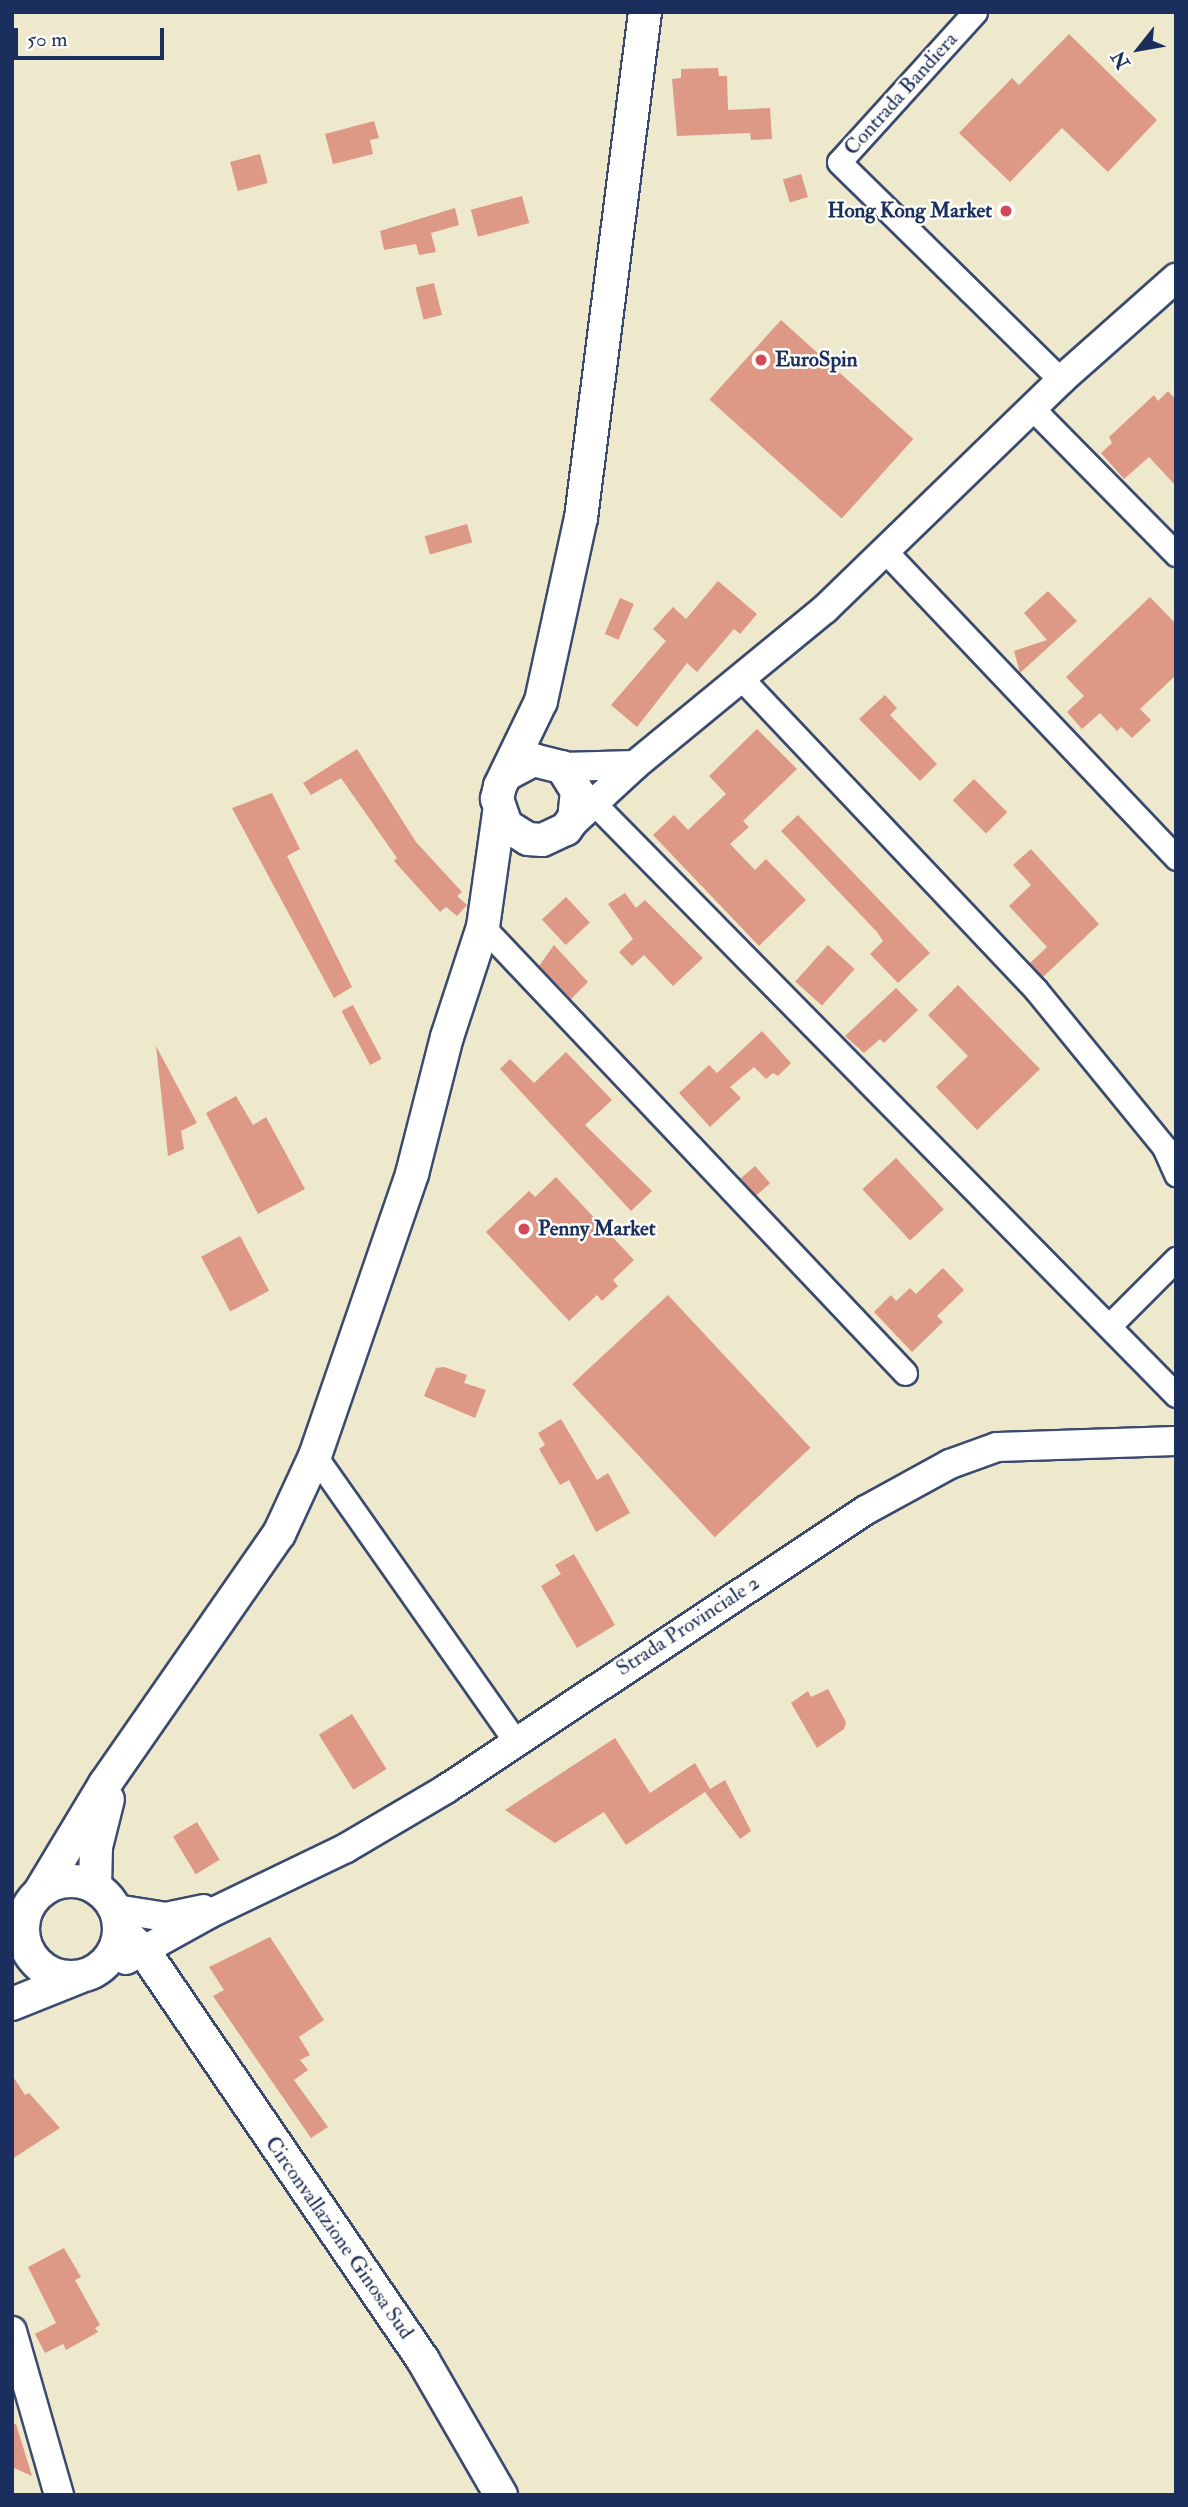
<!DOCTYPE html>
<html>
<head>
<meta charset="utf-8">
<style>
	body { margin:0 }
	#map { position:relative; width:1188px; height:2507px; overflow:hidden; background:#eee8cd; font-family:"IM FELL Double Pica",serif }
	div>[style] { position:absolute }
	[style*='--x'] { left:calc(var(--x)*1px); top:calc(var(--y)*1px); width:calc(var(--w)*1px); rotate:calc(var(--a)*1deg) }
	.building>* { inset:0; background:#dd9886; transform-origin:0 0 }
	.roads { filter:drop-shadow(2px 0 #3b4b6f) drop-shadow(-2px 0 #3b4b6f) drop-shadow(0 2px #3b4b6f) drop-shadow(0 -2px #3b4b6f) }
	.minor>* { height:23px; margin:-11.5px; padding:0 11.5px; transform-origin:11.5px; border-radius:11.5px; background:#fff }
	.tertiary>* { height:28px; margin:-14px; padding:0 14px; transform-origin:14px; border-radius:14px; background:#fff }
	.secondary>* { height:32px; margin:-16px; padding:0 16px; transform-origin:16px; border-radius:16px; background:#fff }
	.secondary>.ring { margin:-16px; padding:0; box-sizing:content-box; background:none; border:32px solid #fff; border-radius:50% }
	.dots>* { width:19px; height:19px; translate:-50% -50%; box-sizing:border-box; border:4px solid #fdfcf7; border-radius:50% }
	span { translate:-50% -50%; white-space:nowrap; text-align:center; line-height:1.15; -webkit-text-stroke:5px #fdfcf7; paint-order:stroke }
	.street-label { font-size:21px; color:#1b2f5e }
	.poi-label { font-size:21px; color:#1b2f5e; font-weight:700 }
	.right { translate:-100% -50%; text-align:right }
	.left { translate:0 -50%; text-align:left }
	.frame { position:absolute; inset:0; border:14px solid #1b2f5e; pointer-events:none }
	.north { position:absolute; left:1104px; top:14px; width:70px; height:70px; -webkit-text-stroke:5px #fdfcf7; paint-order:stroke; rotate:239deg; font-size:19px; font-weight:700; line-height:28px; text-align:center; color:#1b2f5e }
	.north::after { content:''; display:block; margin:auto; width:24px; height:32px; background:#1b2f5e; clip-path:polygon(50% 0,100% 100%,50% 72%,0 100%) }
	.scale { position:absolute; left:14px; top:28px; width:150px; height:32px; box-sizing:border-box; border:4px solid #1b2f5e; border-top:0; padding-left:9px; font-size:21px; line-height:24px; white-space:nowrap; color:#1b2f5e; -webkit-text-stroke:5px #fdfcf7; paint-order:stroke }
</style>
</head>
<body>
<div id="map">
	<div class="building">
		<div style="clip-path:polygon(1069px 34px,1157px 120px,1108px 172px,1062px 128px,1010px 182px,959px 133px,1012px 78px,1019px 85px)"></div>
		<div style="clip-path:polygon(718px 68px,719px 76px,727px 76px,728px 110px,770px 108px,772px 139px,751px 140px,750px 133px,677px 136px,672px 79px,681px 78px,681px 69px)"></div>
		<div style="clip-path:polygon(374px 121px,379px 138px,370px 140px,373px 154px,333px 164px,325px 134px)"></div>
		<div style="left:260px;top:154px;width:30px;height:31px;rotate:75deg"></div>
		<div style="left:801px;top:174px;width:24px;height:19px;rotate:73deg"></div>
		<div style="left:522px;top:196px;width:28px;height:53px;rotate:75deg"></div>
		<div style="clip-path:polygon(455px 208px,459px 225px,431px 233px,436px 252px,419px 255px,416px 244px,384px 250px,380px 231px)"></div>
		<div style="left:434px;top:283px;width:33px;height:19px;rotate:76deg"></div>
		<div style="left:781px;top:320px;width:178px;height:107px;rotate:42deg"></div>
		<div style="clip-path:polygon(1168px 391px,1176px 400px,1176px 486px,1149px 457px,1124px 479px,1101px 453px,1112px 443px,1109px 437px,1154px 395px,1158px 401px)"></div>
		<div style="left:467px;top:524px;width:19px;height:44px;rotate:74deg"></div>
		<div style="clip-path:polygon(718px 581px,757px 614px,740px 634px,734px 629px,697px 672px,687px 663px,637px 727px,611px 705px,666px 641px,653px 629px,673px 607px,686px 619px)"></div>
		<div style="clip-path:polygon(1048px 591px,1077px 621px,1020px 673px,1014px 651px,1047px 640px,1024px 613px)"></div>
		<div style="clip-path:polygon(1150px 597px,1176px 624px,1176px 675px,1140px 709px,1151px 720px,1132px 738px,1121px 727px,1117px 731px,1100px 713px,1082px 729px,1067px 712px,1084px 696px,1066px 677px)"></div>
		<div style="left:620px;top:598px;width:15px;height:39px;rotate:23deg"></div>
		<div style="clip-path:polygon(885px 695px,897px 708px,890px 715px,937px 764px,920px 781px,859px 719px)"></div>
		<div style="clip-path:polygon(757px 729px,797px 769px,743px 821px,749px 827px,730px 844px,755px 870px,766px 859px,806px 900px,759px 946px,653px 835px,674px 815px,688px 830px,726px 794px,709px 776px)"></div>
		<div style="clip-path:polygon(357px 749px,416px 842px,462px 892px,457px 896px,467px 905px,457px 916px,446px 907px,440px 912px,394px 861px,397px 858px,341px 778px,311px 795px,303px 783px)"></div>
		<div style="left:974px;top:779px;width:47px;height:30px;rotate:45deg"></div>
		<div style="clip-path:polygon(272px 793px,300px 849px,287px 856px,352px 987px,334px 998px,232px 808px)"></div>
		<div style="clip-path:polygon(798px 815px,930px 953px,898px 983px,870px 954px,883px 941px,877px 932px,781px 831px)"></div>
		<div style="clip-path:polygon(1031px 849px,1099px 924px,1043px 977px,1030px 963px,1047px 947px,1009px 906px,1031px 885px,1013px 865px)"></div>
		<div style="clip-path:polygon(625px 893px,636px 908px,645px 900px,703px 958px,673px 986px,644px 955px,632px 966px,619px 952px,633px 939px,608px 904px)"></div>
		<div style="left:566px;top:897px;width:35px;height:33px;rotate:47deg"></div>
		<div style="clip-path:polygon(554px 945px,588px 982px,571px 999px,539px 966px)"></div>
		<div style="left:828px;top:945px;width:36px;height:49px;rotate:42deg"></div>
		<div style="clip-path:polygon(958px 985px,1040px 1069px,977px 1130px,936px 1087px,968px 1056px,928px 1015px)"></div>
		<div style="clip-path:polygon(896px 988px,918px 1010px,884px 1043px,880px 1039px,864px 1053px,845px 1036px)"></div>
		<div style="left:353px;top:1005px;width:61px;height:13px;rotate:62deg"></div>
		<div style="clip-path:polygon(762px 1031px,791px 1063px,778px 1076px,773px 1073px,766px 1079px,754px 1067px,730px 1087px,741px 1098px,710px 1127px,679px 1093px,709px 1065px,717px 1073px)"></div>
		<div style="clip-path:polygon(156px 1046px,197px 1123px,181px 1131px,184px 1149px,168px 1156px)"></div>
		<div style="clip-path:polygon(566px 1052px,612px 1100px,585px 1125px,652px 1191px,631px 1211px,500px 1069px,510px 1059px,534px 1083px)"></div>
		<div style="clip-path:polygon(236px 1096px,253px 1125px,266px 1117px,305px 1189px,258px 1214px,206px 1113px)"></div>
		<div style="left:896px;top:1158px;width:70px;height:46px;rotate:47deg"></div>
		<div style="left:755px;top:1166px;width:23px;height:19px;rotate:49deg"></div>
		<div style="clip-path:polygon(556px 1177px,634px 1260px,613px 1280px,618px 1286px,602px 1301px,597px 1295px,569px 1321px,486px 1232px,529px 1191px,535px 1197px)"></div>
		<div style="left:240px;top:1236px;width:62px;height:44px;rotate:62deg"></div>
		<div style="clip-path:polygon(943px 1268px,964px 1290px,937px 1316px,943px 1322px,912px 1352px,874px 1312px,891px 1295px,896px 1301px,910px 1288px,916px 1294px)"></div>
		<div style="left:668px;top:1295px;width:209px;height:131px;rotate:47deg"></div>
		<div style="clip-path:polygon(444px 1367px,467px 1375px,464px 1383px,486px 1390px,475px 1418px,424px 1396px,436px 1368px)"></div>
		<div style="clip-path:polygon(561px 1419px,597px 1480px,608px 1473px,630px 1513px,596px 1532px,569px 1480px,560px 1485px,539px 1449px,545px 1445px,538px 1433px)"></div>
		<div style="clip-path:polygon(574px 1554px,615px 1625px,577px 1648px,541px 1586px,561px 1574px,555px 1565px)"></div>
		<div style="clip-path:polygon(828px 1689px,846px 1722px,844px 1729px,817px 1748px,791px 1703px,808px 1691px,811px 1697px)"></div>
		<div style="left:352px;top:1714px;width:65px;height:39px;rotate:58deg"></div>
		<div style="clip-path:polygon(615px 1738px,650px 1793px,695px 1763px,710px 1789px,725px 1780px,751px 1831px,740px 1839px,705px 1792px,626px 1845px,604px 1812px,555px 1843px,505px 1810px)"></div>
		<div style="left:197px;top:1822px;width:44px;height:28px;rotate:59deg"></div>
		<div style="clip-path:polygon(270px 1937px,324px 2020px,299px 2037px,310px 2055px,300px 2060px,308px 2070px,294px 2080px,328px 2127px,311px 2138px,213px 1996px,224px 1990px,209px 1967px)"></div>
		<div style="clip-path:polygon(12px 2075px,25px 2095px,29px 2093px,60px 2128px,12px 2159px)"></div>
		<div style="clip-path:polygon(64px 2248px,81px 2277px,75px 2280px,100px 2325px,95px 2328px,98px 2332px,66px 2350px,63px 2344px,45px 2353px,35px 2334px,56px 2323px,28px 2267px)"></div>
		<div style="clip-path:polygon(16px 2424px,32px 2476px,12px 2467px,12px 2425px)"></div>
	</div>
	<div class="roads">
		<div class="minor">
			<div style="--x:975;--y:12;--w:202;--a:132.2"></div>
			<div style="--x:839;--y:162;--w:311;--a:44.5"></div>
			<div style="--x:1032;--y:408;--w:205;--a:45.4"></div>
			<div style="--x:886;--y:552;--w:422;--a:46.5"></div>
			<div style="--x:741;--y:678;--w:429;--a:46.6"></div>
			<div style="--x:1036;--y:990;--w:203;--a:50.8"></div>
			<div style="--x:1164;--y:1147;--w:30;--a:66"></div>
			<div style="--x:582;--y:791;--w:847;--a:45.48"></div>
			<div style="--x:483;--y:927;--w:614;--a:46.58"></div>
			<div style="--x:1109;--y:1326;--w:95;--a:-45"></div>
			<div style="--x:315;--y:1456;--w:348;--a:54.9"></div>
		</div>
		<div class="tertiary">
			<div style="--x:562;--y:767;--w:73;--a:-1.6"></div>
			<div style="--x:566;--y:829;--w:94;--a:-42.8"></div>
			<div style="--x:635;--y:765;--w:246;--a:-39.4"></div>
			<div style="--x:825;--y:609;--w:329;--a:-44.1"></div>
			<div style="--x:1061;--y:380;--w:154;--a:-41.6"></div>
			<div style="--x:116;--y:1909;--w:51;--a:9.1"></div>
			<div style="--x:166;--y:1917;--w:38;--a:-12"></div>
			<div style="--x:126;--y:1960;--w:95;--a:-29"></div>
			<div style="--x:209;--y:1914;--w:152;--a:-25.7"></div>
			<div style="--x:346;--y:1848;--w:116;--a:-30.5"></div>
			<div style="--x:446;--y:1789;--w:504;--a:-33.6"></div>
			<div style="--x:866;--y:1510;--w:96;--a:-28.7"></div>
			<div style="--x:950;--y:1464;--w:50;--a:-19.9"></div>
			<div style="--x:997;--y:1447;--w:179;--a:-1.9"></div>
			<div style="--x:12;--y:2331;--w:171;--a:74"></div>
		</div>
		<div class="secondary">
			<div style="--x:507;--y:774;--w:30;--a:-28"></div>
			<div style="--x:533;--y:760;--w:30;--a:14"></div>
			<div style="--x:562;--y:767;--w:28;--a:58"></div>
			<div style="--x:577;--y:791;--w:27;--a:96"></div>
			<div style="--x:574;--y:818;--w:14;--a:126"></div>
			<div style="--x:566;--y:829;--w:26;--a:155"></div>
			<div style="--x:542;--y:840;--w:14;--a:-176"></div>
			<div style="--x:528;--y:839;--w:26;--a:-148"></div>
			<div style="--x:506;--y:825;--w:28;--a:-109"></div>
			<div style="--x:497;--y:799;--w:13;--a:-77"></div>
			<div style="--x:500;--y:786;--w:94;--a:-64.2"></div>
			<div style="--x:541;--y:701;--w:187;--a:-77.7"></div>
			<div style="--x:581;--y:518;--w:510;--a:-82.79"></div>
			<div class="ring" style="left:23px;top:1881px;width:64px;height:64px"></div>
			<div style="--x:95;--y:1887;--w:40;--a:-88.6"></div>
			<div style="--x:96;--y:1847;--w:49;--a:-76"></div>
			<div style="--x:41;--y:1890;--w:124;--a:-58.9"></div>
			<div style="--x:105;--y:1784;--w:305;--a:-55.2"></div>
			<div style="--x:279;--y:1534;--w:86;--a:-65.2"></div>
			<div style="--x:315;--y:1456;--w:298;--a:-71"></div>
			<div style="--x:412;--y:1174;--w:141;--a:-75.7"></div>
			<div style="--x:447;--y:1037;--w:116;--a:-71.9"></div>
			<div style="--x:483;--y:927;--w:115;--a:-82"></div>
			<div style="--x:120;--y:1930;--w:32;--a:41"></div>
			<div style="--x:144;--y:1951;--w:495;--a:55.7"></div>
			<div style="--x:423;--y:2360;--w:156;--a:60"></div>
			<div style="--x:12;--y:2004;--w:72;--a:-21.9"></div>
		</div>
	</div>
	<div class="dots">
		<div style="left:1006px;top:211px;background:#d1495b"></div>
		<div style="left:761px;top:360px;background:#d1495b"></div>
		<div style="left:524px;top:1229px;background:#d1495b"></div>
	</div>
	<div class="street-label">
		<span style="left:901px;top:94px;rotate:-48deg">Contrada Bandiera</span>
		<span style="left:688px;top:1626px;rotate:-33deg">Strada Provinciale 2</span>
		<span style="left:339px;top:2238px;rotate:55deg">Circonvallazione Ginosa Sud</span>
	</div>
	<div class="poi-label">
		<span class="right" style="left:992px;top:211px">Hong Kong Market</span>
		<span class="left" style="left:775px;top:360px">EuroSpin</span>
		<span class="left" style="left:538px;top:1229px">Penny Market</span>
	</div>
	<div class="frame"></div>
	<div class="north">N</div>
	<div class="scale">50 m</div>
</div>
</body>
</html>
